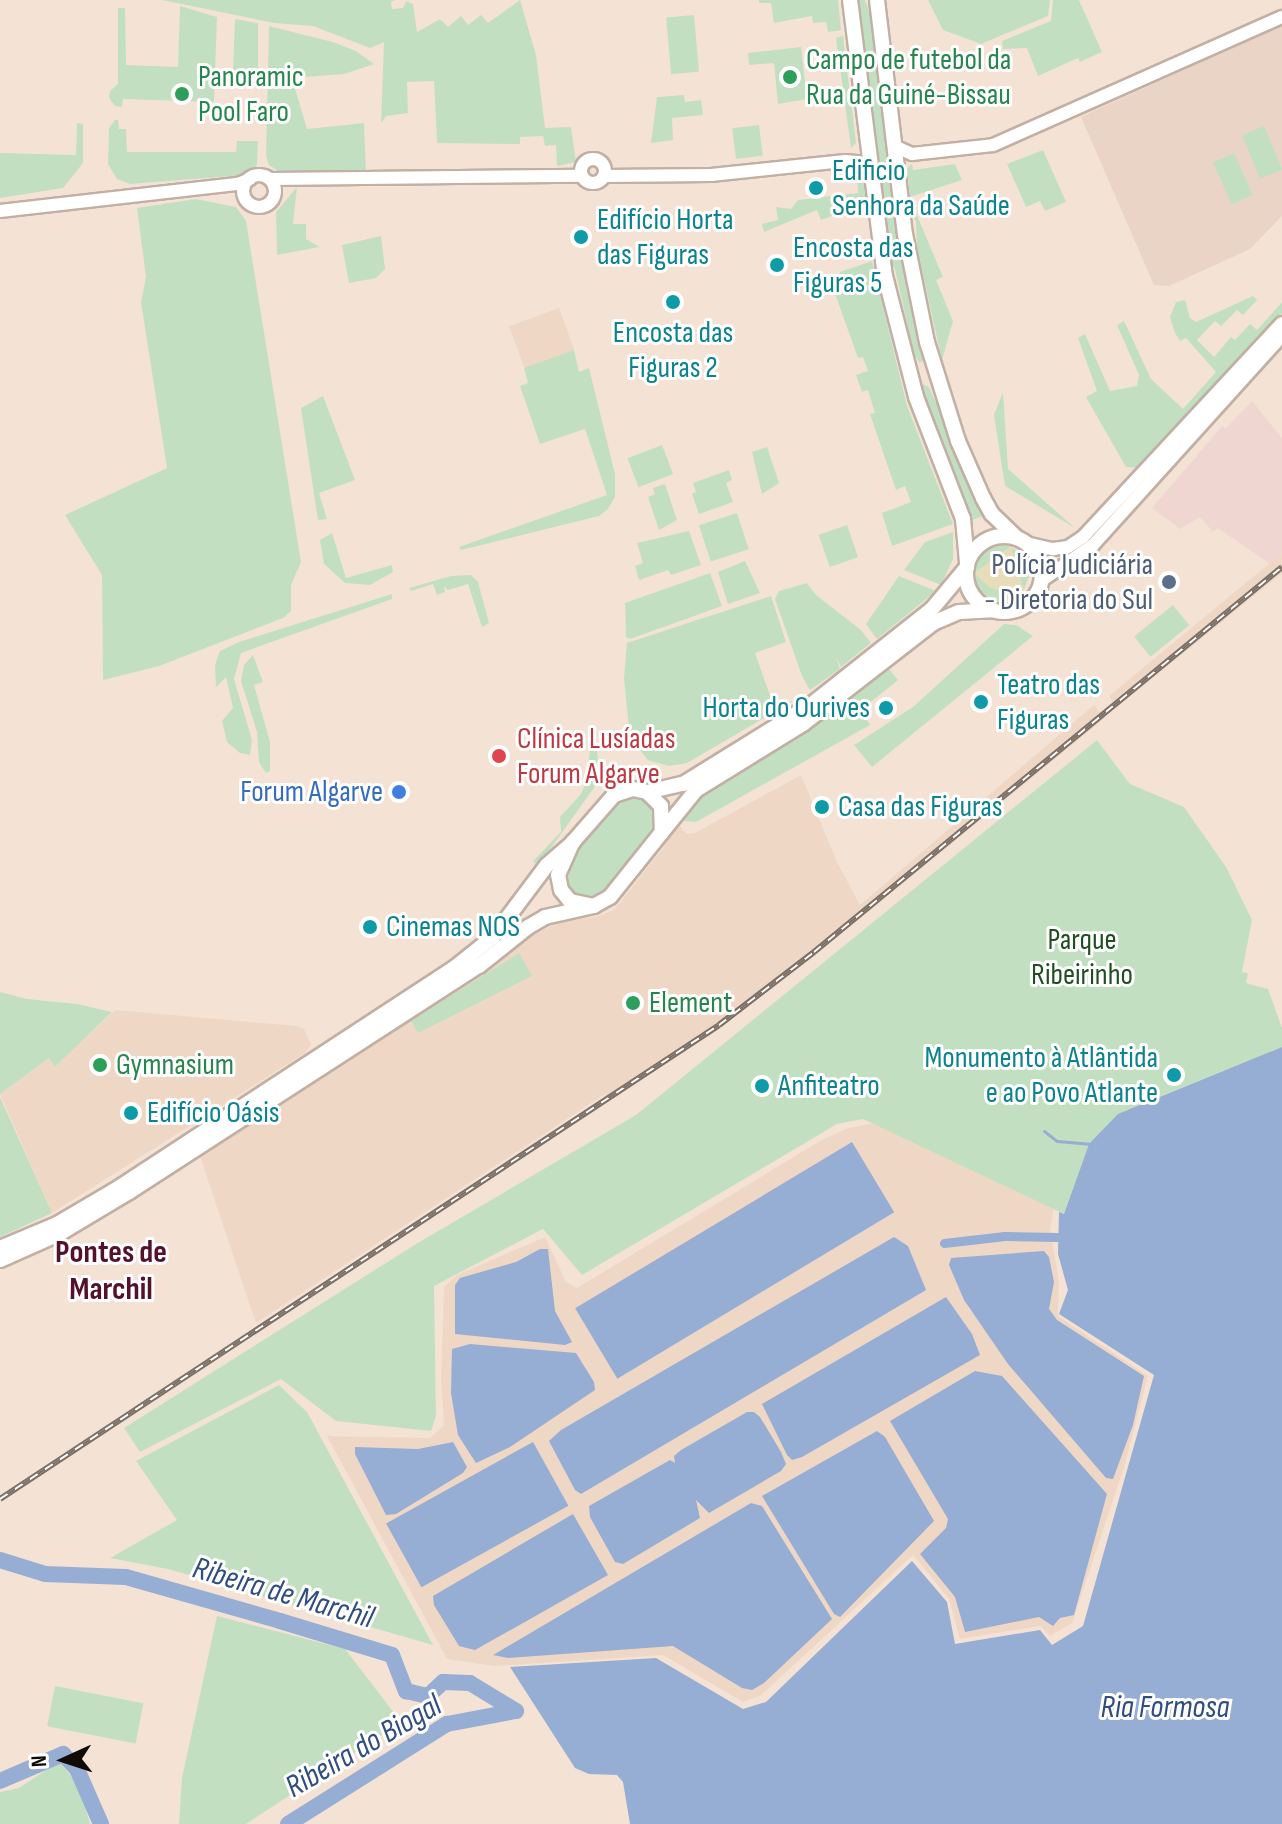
<!DOCTYPE html>
<html>
<head>
<meta charset="utf-8">
<style>
	body { margin:0 }
	#map { position:relative; width:1282px; height:1824px; overflow:hidden; background:#f4e3d5; font-family:"Sofia Sans Condensed",sans-serif }
	div>[style] { position:absolute }
	[style*='--x'] { left:calc(var(--x)*1px); top:calc(var(--y)*1px); width:calc(var(--w)*1px); rotate:calc(var(--a)*1deg) }
	.built>* { inset:0; background:#efd7c5; transform-origin:0 0 }
	.education>* { inset:0; background:#e9d4c6 }
	.medical>* { inset:0; background:#f0d6d1 }
	.green>* { inset:0; background:#c2e0c1; transform-origin:0 0 }
	.sand>* { inset:0; background:#e7ddb8 }
	.water>* { inset:0; background:#96add4; transform-origin:0 0 }
	.stream>* { height:3px; margin:-1.5px; padding:0 1.5px; transform-origin:1.5px; border-radius:1.5px; background:#96add4 }
	.canal>* { height:9px; margin:-4.5px; padding:0 4.5px; transform-origin:4.5px; border-radius:4.5px; background:#96add4 }
	.river>* { height:16px; margin:-8px; padding:0 8px; transform-origin:8px; border-radius:8px; background:#96add4 }
	.roads { filter:drop-shadow(2px 0 #c1b0a3) drop-shadow(-2px 0 #c1b0a3) drop-shadow(0 2px #c1b0a3) drop-shadow(0 -2px #c1b0a3) }
	.secondary>* { height:12px; margin:-6px; padding:0 6px; transform-origin:6px; border-radius:6px; background:#fff }
	.secondary>.ring { margin:-6px; padding:0; box-sizing:content-box; background:none; border:12px solid #fff; border-radius:50% }
	.primary>* { height:14px; margin:-7px; padding:0 7px; transform-origin:7px; border-radius:7px; background:#fff }
	.primary>.ring { margin:-7px; padding:0; box-sizing:content-box; background:none; border:14px solid #fff; border-radius:50% }
	.rail>* { height:6px; margin-top:-3px; transform-origin:0; background:repeating-linear-gradient(90deg,#fff 0 9px,#796f66 0 18px); box-sizing:border-box; border-block:2px solid #796f66 }
	.dots>* { width:22px; height:22px; translate:-50% -50%; box-sizing:border-box; border:4px solid #fff; border-radius:50% }
	span { translate:-50% -50%; white-space:nowrap; text-align:center; line-height:1.15; -webkit-text-stroke:6px #fff; paint-order:stroke }
	.leisure-label { font-size:30px; color:#27864d }
	.left { translate:0 -50%; text-align:left }
	.culture-label { font-size:30px; color:#0d838f }
	.right { translate:-100% -50%; text-align:right }
	.service-label { font-size:30px; color:#4e5e75 }
	.health-label { font-size:30px; color:#be3a42 }
	.shop-label { font-size:30px; color:#366cbe }
	.park-label { font-size:30px; color:#1f4f20 }
	.neighbourhood-label { font-size:32px; color:#55112a; font-weight:700 }
	.water-label { font-size:32px; color:#314e80; font-style:italic }
	.north { position:absolute; left:24px; top:1720px; width:80px; height:80px; -webkit-text-stroke:6px #fff; paint-order:stroke; rotate:267deg; font-size:22px; font-weight:700; line-height:32px; text-align:center; color:#100b07 }
	.north::after { content:''; display:block; margin:auto; width:28px; height:36px; background:#100b07; clip-path:polygon(50% 0,100% 100%,50% 72%,0 100%) }
</style>
</head>
<body>
<div id="map">
	<div class="built">
		<div style="left:559px;top:308px;width:45px;height:53px;rotate:70deg"></div>
		<div style="clip-path:polygon(1282px 553px,1282px 573px,1116px 708px,1109px 696px)"></div>
		<div style="clip-path:polygon(1094px 705px,1105px 718px,820px 951px,604px 1102px,605px 1094px,256px 1323px,198px 1151px,528px 933px,535px 934px,562px 921px,600px 916px,615px 909px,666px 844px,676px 822px,687px 834px,695px 833px,801px 775px,837px 862px,860px 905px)"></div>
		<div style="clip-path:polygon(115px 1010px,297px 1026px,304px 1029px,311px 1044px,305px 1053px,52px 1213px,0 1094px,49px 1058px,55px 1067px)"></div>
		<div style="clip-path:polygon(879px 1122px,1058px 1181px,1050px 1230px,1059px 1281px,1058px 1316px,1148px 1376px,1125px 1464px,1072px 1623px,1050px 1636px,1040px 1626px,960px 1639px,949px 1599px,913px 1555px,760px 1696px,743px 1702px,663px 1655px,495px 1666px,447px 1659px,327px 1436px,430px 1438px,444px 1425px,441px 1381px,444px 1287px,457px 1275px,545px 1237px,566px 1282px,577px 1288px,820px 1141px,848px 1128px)"></div>
	</div>
	<div class="education">
		<div style="clip-path:polygon(1282px 25px,1282px 216px,1250px 249px,1169px 286px,1154px 285px,1081px 117px)"></div>
	</div>
	<div class="medical">
		<div style="clip-path:polygon(1252px 401px,1282px 438px,1282px 553px,1270px 564px,1218px 528px,1213px 532px,1200px 517px,1180px 529px,1152px 508px,1222px 426px,1226px 428px)"></div>
	</div>
	<div class="green">
		<div style="clip-path:polygon(162px 0,395px 0,391px 2px,392px 9px,403px 8px,406px 1px,413px 4px,417px 32px,440px 19px,448px 27px,461px 16px,468px 25px,481px 15px,488px 23px,520px 0,536px 55px,545px 128px,571px 127px,576px 162px,557px 166px,556px 145px,545px 146px,543px 136px,520px 137px,520px 144px,437px 143px,434px 81px,407px 82px,408px 113px,386px 116px,381px 123px,384px 42px,370px 48px,313px 26px,274px 23px)"></div>
		<div style="clip-path:polygon(759px 0,838px 0,841px 30px,828px 32px,826px 22px,813px 23px,812px 16px,774px 23px,771px 3px,759px 3px)"></div>
		<div style="clip-path:polygon(855px 0,865px 0,873px 21px,900px 248px,925px 359px,920px 363px,914px 354px,895px 269px,889px 262px)"></div>
		<div style="clip-path:polygon(928px 0,1050px 0,1048px 16px,981px 44px,943px 30px)"></div>
		<div style="clip-path:polygon(1053px 0,1079px 0,1102px 52px,1080px 62px,1078px 58px,1038px 76px,1027px 48px,1003px 49px,1002px 41px,1051px 21px)"></div>
		<div style="clip-path:polygon(180px 6px,217px 17px,214px 102px,123px 99px,122px 107px,115px 106px,109px 98px,110px 91px,118px 84px,118px 8px,125px 8px,126px 65px,178px 67px)"></div>
		<div style="left:694px;top:15px;width:57px;height:28px;rotate:85deg"></div>
		<div style="clip-path:polygon(235px 19px,258px 23px,258px 75px,255px 77px,236px 76px,233px 72px)"></div>
		<div style="clip-path:polygon(269px 26px,333px 42px,356px 51px,374px 64px,344px 74px,292px 78px,307px 129px,364px 123px,366px 173px,281px 173px,269px 165px,266px 155px)"></div>
		<div style="clip-path:polygon(843px 36px,856px 143px,851px 148px,836px 38px)"></div>
		<div style="clip-path:polygon(801px 47px,807px 99px,778px 104px,774px 63px,749px 65px,748px 53px)"></div>
		<div style="clip-path:polygon(684px 95px,685px 102px,701px 100px,703px 115px,672px 118px,673px 140px,651px 143px,657px 97px)"></div>
		<div style="clip-path:polygon(115px 120px,118px 120px,119px 129px,126px 129px,127px 152px,236px 152px,237px 141px,258px 141px,257px 164px,255px 170px,244px 175px,130px 184px,117px 179px,108px 164px,109px 128px)"></div>
		<div style="clip-path:polygon(77px 123px,83px 124px,83px 163px,63px 188px,0 198px,0 153px,76px 155px)"></div>
		<div style="left:759px;top:125px;width:31px;height:27px;rotate:83deg"></div>
		<div style="left:1264px;top:126px;width:47px;height:24px;rotate:67deg"></div>
		<div style="clip-path:polygon(1043px 150px,1066px 202px,1045px 211px,1040px 201px,1026px 207px,1007px 164px)"></div>
		<div style="left:1234px;top:153px;width:46px;height:23px;rotate:66deg"></div>
		<div style="clip-path:polygon(912px 164px,913px 170px,955px 164px,962px 180px,910px 197px,907px 168px)"></div>
		<div style="clip-path:polygon(863px 174px,866px 204px,821px 220px,817px 210px,764px 232px,762px 224px,778px 220px,776px 207px,791px 209px,798px 200px,858px 193px,857px 175px)"></div>
		<div style="clip-path:polygon(297px 187px,293px 224px,306px 224px,306px 239px,320px 247px,277px 255px,276px 212px)"></div>
		<div style="clip-path:polygon(196px 199px,236px 207px,246px 221px,301px 562px,291px 585px,291px 611px,283px 618px,159px 666px,103px 680px,102px 575px,65px 515px,167px 468px,141px 302px,146px 277px,137px 208px)"></div>
		<div style="clip-path:polygon(916px 213px,943px 277px,936px 280px,953px 321px,942px 360px,917px 248px,916px 221px,912px 216px)"></div>
		<div style="clip-path:polygon(381px 236px,385px 269px,376px 278px,349px 283px,342px 245px)"></div>
		<div style="clip-path:polygon(872px 261px,907px 406px,953px 524px,892px 546px,882px 513px,911px 502px,905px 486px,896px 490px,870px 414px,875px 413px,868px 390px,862px 392px,856px 375px,868px 371px,863px 357px,858px 358px,832px 285px,841px 280px,840px 272px)"></div>
		<div style="clip-path:polygon(1253px 296px,1257px 300px,1243px 315px,1237px 310px,1221px 326px,1215px 321px,1197px 340px,1214px 357px,1231px 337px,1235px 340px,1250px 324px,1257px 330px,1282px 302px,1282px 313px,1140px 468px,1126px 467px,1086px 397px,1097px 391px,1078px 338px,1085px 334px,1110px 391px,1137px 386px,1139px 375px,1117px 325px,1124px 321px,1151px 379px,1183px 409px,1216px 372px,1186px 338px,1180px 341px,1175px 333px,1170px 317px,1176px 302px,1185px 300px,1190px 318px,1196px 322px)"></div>
		<div style="clip-path:polygon(574px 350px,579px 372px,589px 368px,615px 474px,615px 497px,608px 509px,599px 516px,461px 550px,459px 547px,607px 495px,585px 429px,540px 444px,520px 386px,528px 383px,524px 368px)"></div>
		<div style="clip-path:polygon(923px 384px,929px 387px,985px 515px,968px 522px,929px 421px,921px 387px)"></div>
		<div style="clip-path:polygon(1003px 392px,1008px 469px,1075px 528px,1005px 486px,994px 415px)"></div>
		<div style="clip-path:polygon(323px 396px,355px 480px,319px 493px,327px 519px,318px 520px,301px 408px)"></div>
		<div style="left:662px;top:445px;width:31px;height:37px;rotate:69deg"></div>
		<div style="clip-path:polygon(767px 447px,779px 483px,762px 494px,752px 452px)"></div>
		<div style="clip-path:polygon(729px 470px,732px 480px,726px 483px,733px 502px,699px 514px,692px 494px,696px 492px,693px 483px)"></div>
		<div style="clip-path:polygon(665px 484px,677px 520px,659px 530px,648px 497px,655px 494px,653px 488px)"></div>
		<div style="left:737px;top:513px;width:38px;height:40px;rotate:72deg"></div>
		<div style="left:847px;top:525px;width:34px;height:30px;rotate:71deg"></div>
		<div style="clip-path:polygon(689px 531px,701px 565px,671px 575px,668px 570px,639px 580px,635px 566px,643px 563px,637px 543px)"></div>
		<div style="clip-path:polygon(953px 532px,953px 559px,941px 585px,904px 570px,925px 542px)"></div>
		<div style="clip-path:polygon(332px 533px,346px 578px,392px 565px,393px 572px,370px 585px,345px 583px,324px 564px,320px 540px)"></div>
		<div style="clip-path:polygon(1003px 543px,1026px 555px,1031px 572px,1021px 596px,996px 602px,975px 587px,972px 570px,979px 553px)"></div>
		<div style="clip-path:polygon(745px 561px,760px 593px,728px 604px,718px 572px)"></div>
		<div style="clip-path:polygon(710px 573px,722px 606px,630px 639px,626px 637px,625px 603px)"></div>
		<div style="clip-path:polygon(471px 575px,478px 582px,489px 623px,482px 627px,468px 584px,448px 590px,444px 586px,445px 592px,437px 595px,433px 584px,411px 591px,409px 588px,451px 576px)"></div>
		<div style="clip-path:polygon(899px 576px,936px 591px,877px 639px,866px 624px)"></div>
		<div style="clip-path:polygon(807px 583px,816px 595px,861px 630px,871px 643px,841px 667px,836px 657px,840px 669px,810px 690px,802px 676px,775px 599px,779px 591px)"></div>
		<div style="clip-path:polygon(392px 594px,392px 599px,241px 653px,234px 679px,252px 740px,250px 755px,240px 753px,227px 742px,222px 721px,233px 708px,226px 677px,216px 687px,215px 665px,220px 651px,239px 642px)"></div>
		<div style="clip-path:polygon(771px 596px,786px 642px,755px 653px,773px 704px,793px 701px,687px 763px,669px 766px,648px 760px,633px 742px,629px 729px,624px 678px,627px 643px)"></div>
		<div style="left:1173px;top:605px;width:26px;height:50px;rotate:51deg"></div>
		<div style="clip-path:polygon(1004px 624px,1016px 625px,1033px 636px,872px 767px,854px 745px,913px 707px)"></div>
		<div style="clip-path:polygon(253px 655px,263px 682px,254px 685px,270px 742px,270px 771px,266px 773px,259px 762px,257px 732px,241px 681px,244px 665px)"></div>
		<div style="clip-path:polygon(889px 669px,898px 680px,861px 710px,870px 725px,696px 822px,684px 821px,688px 810px,710px 791px,810px 730px)"></div>
		<div style="clip-path:polygon(591px 737px,595px 737px,598px 760px,596px 785px,538px 866px,533px 861px,561px 832px,560px 817px,581px 794px,587px 780px)"></div>
		<div style="clip-path:polygon(1097px 740px,1130px 784px,1184px 807px,1226px 867px,1252px 920px,1242px 972px,1248px 973px,1246px 983px,1268px 989px,1282px 1028px,1282px 1047px,1151px 1100px,1089px 1144px,1064px 1214px,863px 1119px,837px 1124px,582px 1275px,543px 1229px,434px 1286px,436px 1416px,431px 1431px,336px 1421px,281px 1379px,140px 1452px,124px 1428px,416px 1244px,636px 1115px)"></div>
		<div style="clip-path:polygon(633px 795px,646px 799px,656px 810px,655px 833px,608px 892px,597px 900px,581px 901px,567px 889px,564px 876px,568px 863px,616px 802px)"></div>
		<div style="clip-path:polygon(519px 953px,532px 976px,418px 1033px,411px 1021px)"></div>
		<div style="clip-path:polygon(0 992px,27px 999px,77px 1004px,112px 1012px,55px 1067px,49px 1058px,0 1094px)"></div>
		<div style="clip-path:polygon(0 1097px,52px 1213px,0 1237px)"></div>
		<div style="clip-path:polygon(279px 1385px,307px 1412px,433px 1645px,168px 1569px,110px 1558px,177px 1520px,136px 1461px)"></div>
		<div style="clip-path:polygon(217px 1616px,345px 1649px,398px 1718px,391px 1729px,246px 1824px,179px 1824px,182px 1778px)"></div>
		<div style="left:55px;top:1686px;width:90px;height:41px;rotate:11deg"></div>
		<div style="clip-path:polygon(60px 1761px,80px 1788px,90px 1824px,0 1824px,0 1792px,19px 1788px)"></div>
	</div>
	<div class="sand">
		<div style="clip-path:polygon(1011px 546px,1024px 591px,1002px 592px,989px 587px,974px 573px)"></div>
	</div>
	<div class="water">
		<div style="clip-path:polygon(1282px 1047px,1282px 1824px,630px 1824px,623px 1782px,617px 1775px,589px 1774px,575px 1768px,510px 1667px,656px 1658px,743px 1709px,766px 1702px,912px 1561px,947px 1602px,955px 1644px,1040px 1630px,1052px 1645px,1083px 1626px,1154px 1375px,1059px 1314px,1068px 1290px,1058px 1254px,1059px 1212px,1064px 1214px,1089px 1144px,1118px 1114px)"></div>
		<div style="left:852px;top:1142px;width:82px;height:323px;rotate:59deg"></div>
		<div style="clip-path:polygon(894px 1237px,908px 1246px,926px 1290px,581px 1494px,575px 1490px,549px 1441px,561px 1430px)"></div>
		<div style="clip-path:polygon(540px 1249px,548px 1249px,555px 1311px,572px 1342px,565px 1345px,455px 1334px,455px 1285px,460px 1278px,516px 1262px)"></div>
		<div style="clip-path:polygon(1044px 1251px,1049px 1257px,1054px 1282px,1049px 1309px,1057px 1320px,1144px 1376px,1133px 1425px,1113px 1479px,1106px 1478px,1008px 1364px,964px 1300px,949px 1265px,951px 1258px)"></div>
		<div style="clip-path:polygon(946px 1297px,972px 1334px,980px 1355px,802px 1457px,792px 1460px,787px 1455px,762px 1404px)"></div>
		<div style="clip-path:polygon(470px 1344px,576px 1353px,594px 1382px,595px 1390px,510px 1447px,476px 1463px,458px 1435px,451px 1393px,452px 1349px)"></div>
		<div style="clip-path:polygon(975px 1371px,1002px 1376px,1107px 1494px,1074px 1615px,1060px 1618px,1053px 1626px,1039px 1617px,965px 1632px,955px 1597px,920px 1554px,946px 1528px,948px 1519px,890px 1421px)"></div>
		<div style="clip-path:polygon(747px 1412px,754px 1412px,760px 1417px,781px 1452px,786px 1464px,781px 1471px,709px 1513px,696px 1500px,700px 1518px,623px 1564px,615px 1562px,590px 1517px,589px 1506px,670px 1460px,675px 1463px,674px 1456px,681px 1450px)"></div>
		<div style="clip-path:polygon(877px 1431px,885px 1437px,934px 1521px,840px 1617px,834px 1614px,762px 1496px)"></div>
		<div style="clip-path:polygon(453px 1442px,467px 1467px,463px 1473px,396px 1514px,386px 1515px,355px 1454px,355px 1447px,418px 1449px)"></div>
		<div style="left:533px;top:1442px;width:73px;height:168px;rotate:61deg"></div>
		<div style="clip-path:polygon(751px 1503px,762px 1506px,832px 1619px,764px 1683px,752px 1690px,742px 1688px,673px 1646px,508px 1658px,493px 1655px)"></div>
		<div style="clip-path:polygon(573px 1514px,608px 1575px,475px 1650px,459px 1646px,434px 1605px,433px 1596px)"></div>
	</div>
	<div class="stream">
		<div style="--x:1044;--y:1131;--w:16;--a:38"></div>
		<div style="--x:1057;--y:1141;--w:32;--a:5"></div>
	</div>
	<div class="canal">
		<div style="--x:944;--y:1243;--w:61;--a:-6.5"></div>
		<div style="--x:1005;--y:1236;--w:52;--a:1.1"></div>
	</div>
	<div class="river">
		<div style="--x:0;--y:1560;--w:47;--a:17.3"></div>
		<div style="--x:45;--y:1574;--w:81;--a:2.1"></div>
		<div style="--x:126;--y:1577;--w:160;--a:15.9"></div>
		<div style="--x:280;--y:1621;--w:117;--a:16.9"></div>
		<div style="--x:392;--y:1655;--w:39;--a:69"></div>
		<div style="--x:406;--y:1691;--w:23;--a:13"></div>
		<div style="--x:428;--y:1696;--w:21;--a:-43"></div>
		<div style="--x:443;--y:1682;--w:27;--a:2"></div>
		<div style="--x:470;--y:1683;--w:54;--a:31.3"></div>
		<div style="--x:0;--y:1781;--w:69;--a:-23.2"></div>
		<div style="--x:63;--y:1754;--w:21;--a:47"></div>
		<div style="--x:77;--y:1769;--w:60;--a:66.4"></div>
		<div style="--x:288;--y:1824;--w:188;--a:-32.2"></div>
		<div style="--x:447;--y:1724;--w:70;--a:-10.7"></div>
	</div>
	<div class="roads">
		<div class="secondary">
			<div style="--x:894;--y:146;--w:20;--a:24"></div>
			<div style="--x:912;--y:154;--w:81;--a:-6.3"></div>
			<div style="--x:993;--y:145;--w:316;--a:-23.9"></div>
			<div class="ring" style="left:581px;top:159px;width:12px;height:12px"></div>
			<div class="ring" style="left:243px;top:175px;width:20px;height:20px"></div>
			<div style="--x:604;--y:176;--w:107;--a:-0.5"></div>
			<div style="--x:711;--y:175;--w:135;--a:-6"></div>
			<div style="--x:845;--y:161;--w:12;--a:5"></div>
			<div style="--x:857;--y:162;--w:16;--a:30"></div>
			<div style="--x:270;--y:179;--w:312;--a:-0.6"></div>
			<div style="--x:0;--y:211;--w:240;--a:-6.5"></div>
			<div style="--x:238;--y:184;--w:13;--a:-23"></div>
			<div style="--x:1026;--y:543;--w:28;--a:13"></div>
			<div style="--x:1053;--y:549;--w:15;--a:-8"></div>
			<div style="--x:1068;--y:547;--w:18;--a:-34"></div>
			<div style="--x:1083;--y:537;--w:292;--a:-47.1"></div>
			<div style="--x:1041;--y:581;--w:63;--a:-34.7"></div>
			<div style="--x:1093;--y:545;--w:282;--a:-47.9"></div>
		</div>
		<div class="primary">
			<div style="--x:850;--y:0;--w:278;--a:82.8"></div>
			<div style="--x:885;--y:276;--w:125;--a:75.6"></div>
			<div style="--x:916;--y:397;--w:131;--a:68.9"></div>
			<div style="--x:963;--y:519;--w:43;--a:84.7"></div>
			<div style="--x:877;--y:0;--w:236;--a:83.2"></div>
			<div style="--x:905;--y:234;--w:110;--a:78.5"></div>
			<div style="--x:927;--y:342;--w:104;--a:72.6"></div>
			<div style="--x:958;--y:441;--w:62;--a:66.3"></div>
			<div style="--x:983;--y:498;--w:18;--a:61"></div>
			<div style="--x:992;--y:514;--w:35;--a:44"></div>
			<div class="ring" style="left:966px;top:536px;width:62px;height:62px"></div>
			<div style="--x:633;--y:789;--w:14;--a:12"></div>
			<div style="--x:647;--y:792;--w:20;--a:45"></div>
			<div style="--x:661;--y:806;--w:26;--a:88"></div>
			<div style="--x:662;--y:832;--w:83;--a:128.7"></div>
			<div style="--x:610;--y:897;--w:18;--a:151"></div>
			<div style="--x:594;--y:906;--w:25;--a:-168"></div>
			<div style="--x:570;--y:901;--w:14;--a:-129"></div>
			<div style="--x:561;--y:890;--w:15;--a:-101"></div>
			<div style="--x:558;--y:875;--w:36;--a:-66"></div>
			<div style="--x:573;--y:842;--w:62;--a:-48.9"></div>
			<div style="--x:614;--y:795;--w:20;--a:-18"></div>
			<div style="--x:647;--y:792;--w:37;--a:-13"></div>
			<div style="--x:683;--y:784;--w:152;--a:-31.8"></div>
			<div style="--x:812;--y:704;--w:153;--a:-38.4"></div>
			<div style="--x:932;--y:609;--w:55;--a:-50.2"></div>
			<div style="--x:662;--y:832;--w:54;--a:-51"></div>
			<div style="--x:696;--y:790;--w:126;--a:-31.7"></div>
			<div style="--x:803;--y:724;--w:165;--a:-37.8"></div>
			<div style="--x:933;--y:623;--w:28;--a:-23"></div>
			<div style="--x:959;--y:612;--w:33;--a:-3"></div>
			<div style="--x:0;--y:1248;--w:62;--a:-22.8"></div>
			<div style="--x:57;--y:1224;--w:67;--a:-30.4"></div>
			<div style="--x:115;--y:1190;--w:404;--a:-33.2"></div>
			<div style="--x:453;--y:969;--w:51;--a:-38.7"></div>
			<div style="--x:493;--y:937;--w:90;--a:-53.1"></div>
			<div style="--x:547;--y:865;--w:35;--a:-41"></div>
			<div style="--x:0;--y:1260;--w:64;--a:-23.8"></div>
			<div style="--x:59;--y:1234;--w:82;--a:-31"></div>
			<div style="--x:129;--y:1192;--w:417;--a:-32.9"></div>
			<div style="--x:479;--y:966;--w:63;--a:-38.5"></div>
			<div style="--x:528;--y:927;--w:20;--a:-30"></div>
			<div style="--x:545;--y:917;--w:50;--a:-12.7"></div>
		</div>
	</div>
	<div class="rail">
		<div style="--x:0;--y:1499;--w:861;--a:-33.39"></div>
		<div style="--x:719;--y:1025;--w:120;--a:-37.5"></div>
		<div style="--x:814;--y:952;--w:606;--a:-39.44"></div>
	</div>
	<div class="dots">
		<div style="left:790px;top:77px;background:#2e9e5b"></div>
		<div style="left:182px;top:94px;background:#2e9e5b"></div>
		<div style="left:816px;top:188px;background:#0f9aa8"></div>
		<div style="left:581px;top:237px;background:#0f9aa8"></div>
		<div style="left:777px;top:265px;background:#0f9aa8"></div>
		<div style="left:673px;top:302px;background:#0f9aa8"></div>
		<div style="left:1169px;top:582px;background:#5c6f8a"></div>
		<div style="left:981px;top:702px;background:#0f9aa8"></div>
		<div style="left:886px;top:708px;background:#0f9aa8"></div>
		<div style="left:499px;top:756px;background:#e0444e"></div>
		<div style="left:399px;top:792px;background:#3f7fe0"></div>
		<div style="left:822px;top:807px;background:#0f9aa8"></div>
		<div style="left:370px;top:927px;background:#0f9aa8"></div>
		<div style="left:633px;top:1003px;background:#2e9e5b"></div>
		<div style="left:100px;top:1065px;background:#2e9e5b"></div>
		<div style="left:1174px;top:1075px;background:#0f9aa8"></div>
		<div style="left:762px;top:1086px;background:#0f9aa8"></div>
		<div style="left:131px;top:1113px;background:#0f9aa8"></div>
	</div>
	<div class="leisure-label">
		<span class="left" style="left:806px;top:77px">Campo de futebol da<br>Rua da Guiné-Bissau</span>
		<span class="left" style="left:198px;top:94px">Panoramic<br>Pool Faro</span>
		<span class="left" style="left:649px;top:1003px">Element</span>
		<span class="left" style="left:116px;top:1065px">Gymnasium</span>
	</div>
	<div class="culture-label">
		<span class="left" style="left:832px;top:188px">Edificio<br>Senhora da Saúde</span>
		<span class="left" style="left:597px;top:237px">Edifício Horta<br>das Figuras</span>
		<span class="left" style="left:793px;top:265px">Encosta das<br>Figuras 5</span>
		<span style="left:673px;top:350px">Encosta das<br>Figuras 2</span>
		<span class="left" style="left:997px;top:702px">Teatro das<br>Figuras</span>
		<span class="right" style="left:870px;top:708px">Horta do Ourives</span>
		<span class="left" style="left:838px;top:807px">Casa das Figuras</span>
		<span class="left" style="left:386px;top:927px">Cinemas NOS</span>
		<span class="right" style="left:1158px;top:1075px">Monumento à Atlântida<br>e ao Povo Atlante</span>
		<span class="left" style="left:778px;top:1086px">Anfiteatro</span>
		<span class="left" style="left:147px;top:1113px">Edifício Oásis</span>
	</div>
	<div class="service-label">
		<span class="right" style="left:1153px;top:582px">Polícia Judiciária<br>- Diretoria do Sul</span>
	</div>
	<div class="health-label">
		<span class="left" style="left:517px;top:756px">Clínica Lusíadas<br>Forum Algarve</span>
	</div>
	<div class="shop-label">
		<span class="right" style="left:383px;top:792px">Forum Algarve</span>
	</div>
	<div class="park-label">
		<span style="left:1082px;top:957px">Parque<br>Ribeirinho</span>
	</div>
	<div class="neighbourhood-label">
		<span style="left:111px;top:1272px">Pontes de<br>Marchil</span>
	</div>
	<div class="water-label">
		<span style="left:283px;top:1594px;rotate:16deg">Ribeira de Marchil</span>
		<span style="left:1165px;top:1708px">Ria Formosa</span>
		<span style="left:364px;top:1747px;rotate:-30deg">Ribeira do Biogal</span>
	</div>
	<div class="north">N</div>
</div>
</body>
</html>
